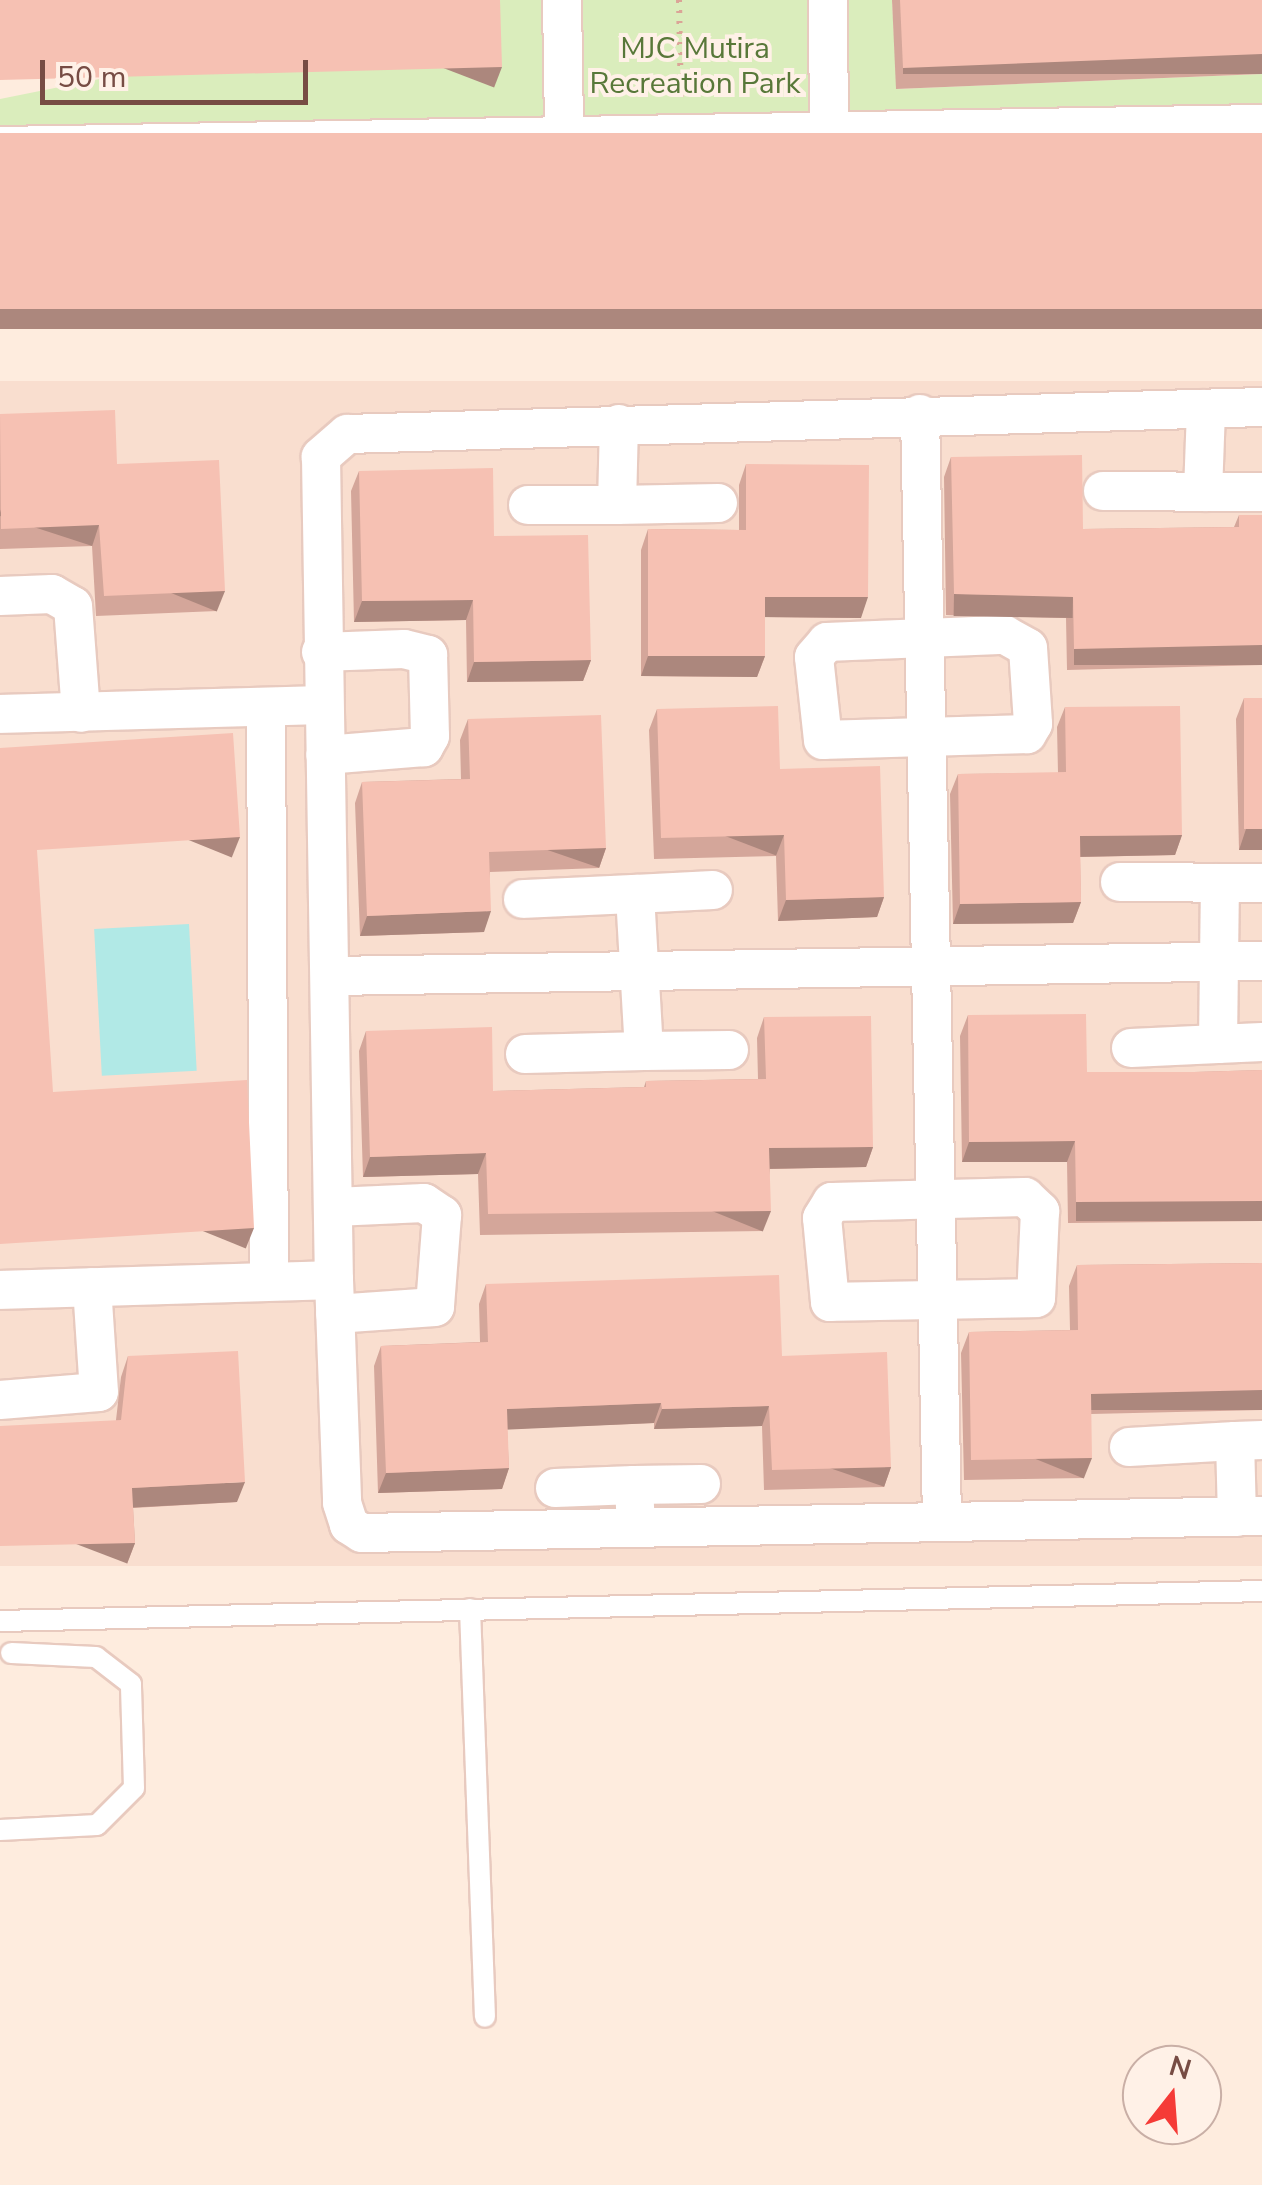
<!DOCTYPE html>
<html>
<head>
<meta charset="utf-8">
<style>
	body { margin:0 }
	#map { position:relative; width:1262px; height:2185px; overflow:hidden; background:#feecde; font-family:"Nunito Sans",sans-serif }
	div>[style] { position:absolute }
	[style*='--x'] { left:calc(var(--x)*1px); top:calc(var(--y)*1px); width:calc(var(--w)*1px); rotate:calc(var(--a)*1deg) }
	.residential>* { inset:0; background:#f9decf; transform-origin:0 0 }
	.green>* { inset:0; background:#daedbc }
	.water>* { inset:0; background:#b1e9e6; transform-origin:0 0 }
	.path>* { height:6px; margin-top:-3px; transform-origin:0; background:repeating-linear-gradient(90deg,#dba497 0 2.5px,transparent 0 10.5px) }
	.roads { filter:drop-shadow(2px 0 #e8cabf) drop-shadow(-2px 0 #e8cabf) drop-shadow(0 2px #e8cabf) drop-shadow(0 -2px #e8cabf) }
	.service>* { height:20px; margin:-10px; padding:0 10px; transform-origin:10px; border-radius:10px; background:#fff }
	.minor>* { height:38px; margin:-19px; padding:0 19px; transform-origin:19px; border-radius:19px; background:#fff }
	.wall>* { inset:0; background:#d4a69a }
	.shaded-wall>* { inset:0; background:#ac877d; transform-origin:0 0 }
	.building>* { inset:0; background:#f6c1b3; transform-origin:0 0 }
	span { translate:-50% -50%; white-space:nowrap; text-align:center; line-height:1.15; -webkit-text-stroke:8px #fff1e7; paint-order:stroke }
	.park-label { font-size:30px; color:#587839 }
	.north { position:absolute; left:1122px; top:2045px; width:100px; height:100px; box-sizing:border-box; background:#fff1e7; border:2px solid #c9afa6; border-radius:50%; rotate:17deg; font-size:28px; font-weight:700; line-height:40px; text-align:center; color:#774c44 }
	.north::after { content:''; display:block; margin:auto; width:35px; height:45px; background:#f53b37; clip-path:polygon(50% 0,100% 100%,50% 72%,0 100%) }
	.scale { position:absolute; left:40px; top:60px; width:268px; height:45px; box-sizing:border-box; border:5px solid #774c44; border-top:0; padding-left:12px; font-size:30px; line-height:35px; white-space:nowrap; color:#774c44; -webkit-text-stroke:8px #fff1e7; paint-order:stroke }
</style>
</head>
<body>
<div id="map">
	<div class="residential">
		<div style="left:1262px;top:381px;width:1185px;height:1262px;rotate:90deg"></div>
	</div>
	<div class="green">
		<div style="clip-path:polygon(492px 0,892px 0,897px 89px,1262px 74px,1262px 186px,0 214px,0 99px)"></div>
	</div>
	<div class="water">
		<div style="left:189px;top:924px;width:147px;height:95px;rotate:87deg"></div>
	</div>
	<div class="path">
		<div style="--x:679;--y:0;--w:100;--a:88.9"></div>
	</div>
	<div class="roads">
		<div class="service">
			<div style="--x:470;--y:1609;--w:408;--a:87.9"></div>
			<div style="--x:0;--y:1621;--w:1262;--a:-1.36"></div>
			<div style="--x:0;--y:1830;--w:97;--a:-3"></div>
			<div style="--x:97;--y:1825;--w:52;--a:-45"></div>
			<div style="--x:134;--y:1788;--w:104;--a:-91.7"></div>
			<div style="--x:131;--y:1684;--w:44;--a:-142.4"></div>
			<div style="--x:96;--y:1657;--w:85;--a:-177.3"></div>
		</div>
		<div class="minor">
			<div style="--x:562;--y:0;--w:132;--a:89.1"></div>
			<div style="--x:828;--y:0;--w:132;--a:89.6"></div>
			<div style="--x:0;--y:146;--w:1262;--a:-1"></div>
			<div style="--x:1262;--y:407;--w:915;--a:178.31"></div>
			<div style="--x:347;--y:434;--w:35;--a:139"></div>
			<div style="--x:321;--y:457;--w:823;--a:89.1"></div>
			<div style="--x:334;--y:1280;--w:223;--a:87.9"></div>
			<div style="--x:342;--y:1503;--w:23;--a:72"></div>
			<div style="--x:349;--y:1525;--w:15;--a:32"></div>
			<div style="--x:362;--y:1533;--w:900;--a:-1.08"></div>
			<div style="--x:920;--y:414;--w:1108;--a:88.86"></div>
			<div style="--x:1103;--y:491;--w:159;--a:0.4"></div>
			<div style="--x:1203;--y:492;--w:83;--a:-87.9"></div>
			<div style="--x:528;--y:505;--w:89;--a:0"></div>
			<div style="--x:617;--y:505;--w:81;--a:-88.6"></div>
			<div style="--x:617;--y:505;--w:101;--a:-1.1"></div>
			<div style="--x:0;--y:596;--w:52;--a:-2.2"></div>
			<div style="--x:52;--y:594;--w:24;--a:30"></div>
			<div style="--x:73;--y:606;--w:107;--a:85.7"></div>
			<div style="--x:1005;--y:635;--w:26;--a:29"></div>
			<div style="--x:1028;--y:648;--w:76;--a:86.2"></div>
			<div style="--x:1033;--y:724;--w:12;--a:121"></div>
			<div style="--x:1027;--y:734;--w:204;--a:178.3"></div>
			<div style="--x:823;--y:740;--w:83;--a:-96.2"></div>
			<div style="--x:814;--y:657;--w:20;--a:-49"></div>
			<div style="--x:827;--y:642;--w:178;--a:-2.3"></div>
			<div style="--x:321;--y:652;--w:83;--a:-2.1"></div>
			<div style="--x:404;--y:649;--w:25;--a:14"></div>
			<div style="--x:428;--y:655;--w:81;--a:88.6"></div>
			<div style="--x:430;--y:736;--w:13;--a:119"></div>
			<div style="--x:424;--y:747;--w:99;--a:175.4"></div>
			<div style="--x:266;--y:709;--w:572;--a:89.7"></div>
			<div style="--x:0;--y:714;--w:322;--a:-1.6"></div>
			<div style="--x:1120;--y:882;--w:142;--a:0.4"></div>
			<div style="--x:523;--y:899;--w:112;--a:-2.6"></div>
			<div style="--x:331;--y:976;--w:931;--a:-0.92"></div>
			<div style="--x:1218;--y:1044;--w:44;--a:-2.6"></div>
			<div style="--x:1131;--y:1048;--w:87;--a:-2.6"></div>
			<div style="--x:1218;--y:1044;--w:161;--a:-89.3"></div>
			<div style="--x:644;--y:1051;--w:85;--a:-0.7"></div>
			<div style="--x:525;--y:1054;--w:119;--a:-1.4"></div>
			<div style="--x:644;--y:1051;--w:157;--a:-93.3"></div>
			<div style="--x:635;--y:894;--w:78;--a:-2.9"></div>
			<div style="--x:1025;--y:1197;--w:21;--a:43"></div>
			<div style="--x:1040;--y:1211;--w:87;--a:92.6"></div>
			<div style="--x:1036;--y:1298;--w:206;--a:178.9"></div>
			<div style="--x:830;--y:1302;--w:84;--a:-95.4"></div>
			<div style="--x:822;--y:1218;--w:19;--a:-58"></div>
			<div style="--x:832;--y:1202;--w:193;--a:-1.5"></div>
			<div style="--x:334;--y:1207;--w:90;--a:-2.5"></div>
			<div style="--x:424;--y:1203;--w:22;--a:34"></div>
			<div style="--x:442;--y:1215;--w:92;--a:94.4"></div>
			<div style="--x:435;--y:1307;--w:100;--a:176"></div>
			<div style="--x:0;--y:1290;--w:334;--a:-1.7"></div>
			<div style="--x:0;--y:1400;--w:99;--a:-4.6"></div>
			<div style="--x:99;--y:1392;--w:105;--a:-93.8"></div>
			<div style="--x:1129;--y:1447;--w:106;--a:-3.2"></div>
			<div style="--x:555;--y:1488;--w:79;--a:-2.2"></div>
			<div style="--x:1237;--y:1517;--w:76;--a:-91.5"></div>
			<div style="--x:1235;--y:1441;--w:27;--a:-2"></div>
			<div style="--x:636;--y:1528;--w:43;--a:-92.7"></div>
			<div style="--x:634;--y:1485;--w:67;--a:-0.9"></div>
		</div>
	</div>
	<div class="wall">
		<div style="clip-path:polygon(892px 0,1262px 0,1262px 74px,896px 89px)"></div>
		<div style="clip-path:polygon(0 414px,117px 464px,217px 611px,96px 616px,92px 546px,0 549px)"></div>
		<div style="clip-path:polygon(951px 457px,1083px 529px,1234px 527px,1239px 515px,1262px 515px,1262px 665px,1067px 670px,1066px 618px,946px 615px,944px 477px)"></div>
		<div style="clip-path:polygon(746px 464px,861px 618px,765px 617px,765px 656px,757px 677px,641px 676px,641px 550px,648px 529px,739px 530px,739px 485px)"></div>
		<div style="clip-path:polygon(359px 471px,494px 536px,591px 660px,583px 681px,467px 682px,466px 620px,354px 622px,351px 491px)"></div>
		<div style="clip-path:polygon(1244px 698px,1262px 850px,1239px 850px,1236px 719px)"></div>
		<div style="clip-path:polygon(1065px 707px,1182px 835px,1175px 855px,1080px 857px,1081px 902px,1073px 923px,953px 924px,950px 794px,958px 774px,1058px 773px,1057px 727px)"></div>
		<div style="clip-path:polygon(657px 709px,780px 769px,884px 897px,877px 917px,778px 921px,776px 856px,654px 859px,649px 730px)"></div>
		<div style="clip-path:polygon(468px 719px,606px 848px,599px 868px,490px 872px,484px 932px,360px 936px,355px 803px,362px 782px,461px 779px,460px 740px)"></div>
		<div style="clip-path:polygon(968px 1015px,1087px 1072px,1194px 1072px,1262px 1070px,1262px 1221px,1068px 1223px,1067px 1162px,962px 1162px,960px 1036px)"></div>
		<div style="clip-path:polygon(764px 1017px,873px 1147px,866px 1167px,770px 1169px,763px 1231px,480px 1235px,478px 1174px,363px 1177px,359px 1051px,366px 1031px,493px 1091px,644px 1087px,646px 1081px,758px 1079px,757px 1038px)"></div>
		<div style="clip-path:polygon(1262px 1263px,1262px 1410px,1091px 1414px,1084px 1478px,964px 1480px,961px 1353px,969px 1332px,1070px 1330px,1069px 1286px,1077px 1265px)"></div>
		<div style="clip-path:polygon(486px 1284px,782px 1356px,891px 1467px,884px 1487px,764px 1490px,762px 1426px,654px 1429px,654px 1423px,507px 1429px,509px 1468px,502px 1489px,378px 1493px,374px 1366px,381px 1346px,480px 1342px,479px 1304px)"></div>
		<div style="clip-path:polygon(128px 1356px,237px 1502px,133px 1508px,135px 1543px,127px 1564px,116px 1420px,121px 1377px)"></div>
	</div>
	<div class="shaded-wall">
		<div style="left:1262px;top:54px;width:20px;height:359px;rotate:90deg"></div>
		<div style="left:502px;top:67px;width:22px;height:502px;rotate:111deg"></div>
		<div style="left:1262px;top:309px;width:20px;height:1262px;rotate:90deg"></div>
		<div style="left:99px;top:525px;width:22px;height:98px;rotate:108deg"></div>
		<div style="left:225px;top:591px;width:22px;height:121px;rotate:112deg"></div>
		<div style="left:954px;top:594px;width:119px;height:22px;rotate:1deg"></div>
		<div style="clip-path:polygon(765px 597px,868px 597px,861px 618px,758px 617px)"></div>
		<div style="clip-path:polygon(473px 600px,466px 620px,354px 622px,362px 601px)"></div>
		<div style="left:1262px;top:645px;width:20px;height:188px;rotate:90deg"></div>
		<div style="clip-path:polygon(648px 656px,765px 656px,757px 677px,641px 676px)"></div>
		<div style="clip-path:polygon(591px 660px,583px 681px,467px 682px,474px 662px)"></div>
		<div style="clip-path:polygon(1246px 829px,1262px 829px,1262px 850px,1239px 850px)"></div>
		<div style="left:784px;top:835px;width:22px;height:123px;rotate:111deg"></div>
		<div style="clip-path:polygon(1182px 835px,1175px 855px,1072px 857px,1080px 836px)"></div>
		<div style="left:240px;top:837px;width:22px;height:203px;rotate:112deg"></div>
		<div style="left:606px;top:848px;width:21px;height:117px;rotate:109deg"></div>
		<div style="clip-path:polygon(884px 897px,877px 917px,778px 921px,786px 900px)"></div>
		<div style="clip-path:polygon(1081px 902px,1073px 923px,953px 924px,960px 904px)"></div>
		<div style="clip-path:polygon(491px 911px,484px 932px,360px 936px,367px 916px)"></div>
		<div style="clip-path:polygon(1075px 1141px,1067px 1162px,962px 1162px,969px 1142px)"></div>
		<div style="clip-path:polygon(873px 1147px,866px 1167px,762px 1169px,769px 1148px)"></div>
		<div style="clip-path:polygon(486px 1153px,478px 1174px,363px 1177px,370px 1157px)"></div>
		<div style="left:1262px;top:1201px;width:20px;height:186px;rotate:90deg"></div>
		<div style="left:771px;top:1211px;width:22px;height:283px;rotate:112deg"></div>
		<div style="left:254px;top:1228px;width:22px;height:255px;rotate:112deg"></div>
		<div style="left:1262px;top:1390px;width:20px;height:171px;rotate:90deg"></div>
		<div style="clip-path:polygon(661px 1403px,654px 1423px,499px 1430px,507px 1409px)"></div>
		<div style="clip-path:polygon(769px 1406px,762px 1426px,654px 1429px,662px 1409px)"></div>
		<div style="left:1092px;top:1458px;width:22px;height:121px;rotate:112deg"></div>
		<div style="left:891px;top:1467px;width:21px;height:119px;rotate:109deg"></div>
		<div style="clip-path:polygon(509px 1468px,502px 1489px,378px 1493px,386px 1473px)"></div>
		<div style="clip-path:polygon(245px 1482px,237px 1502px,124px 1508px,132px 1488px)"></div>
		<div style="left:135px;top:1543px;width:22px;height:135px;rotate:111deg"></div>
	</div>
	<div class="building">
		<div style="clip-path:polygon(0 0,500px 0,502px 67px,0 80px)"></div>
		<div style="clip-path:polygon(900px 0,1262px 0,1262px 54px,903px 68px)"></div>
		<div style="left:1262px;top:133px;width:176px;height:1262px;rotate:90deg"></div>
		<div style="clip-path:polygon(115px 410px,117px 464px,219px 460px,225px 591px,104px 596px,99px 525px,1px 529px,0 414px)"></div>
		<div style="clip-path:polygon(1082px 455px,1083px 529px,1239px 527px,1239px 515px,1262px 515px,1262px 645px,1074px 649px,1073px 597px,954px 594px,951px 457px)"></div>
		<div style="clip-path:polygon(746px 464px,869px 465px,868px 597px,765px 597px,765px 656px,648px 656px,648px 529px,746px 530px)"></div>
		<div style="clip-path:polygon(493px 468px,494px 536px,588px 535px,591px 660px,474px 662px,473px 600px,362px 601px,359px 471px)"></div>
		<div style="left:1244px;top:698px;width:18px;height:131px"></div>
		<div style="clip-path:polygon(778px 706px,780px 769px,880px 766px,884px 897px,786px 900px,784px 835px,661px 838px,657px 709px)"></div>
		<div style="clip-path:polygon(1180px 706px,1182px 835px,1080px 836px,1081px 902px,960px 904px,958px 774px,1066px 772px,1065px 707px)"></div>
		<div style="clip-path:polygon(601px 715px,606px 848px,489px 852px,491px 911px,367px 916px,362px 782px,470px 779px,468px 719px)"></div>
		<div style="clip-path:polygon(233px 733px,240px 837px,37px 850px,53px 1092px,247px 1080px,254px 1228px,0 1244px,0 748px)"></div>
		<div style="clip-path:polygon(1086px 1014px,1087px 1072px,1194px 1072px,1262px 1070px,1262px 1201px,1076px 1202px,1075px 1141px,969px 1142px,968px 1015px)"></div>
		<div style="clip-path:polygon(871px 1016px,873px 1147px,769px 1148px,771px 1211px,488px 1214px,486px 1153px,370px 1157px,366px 1031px,492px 1027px,493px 1091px,646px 1087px,646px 1081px,766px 1079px,764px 1017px)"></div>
		<div style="clip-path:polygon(1262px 1263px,1262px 1390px,1091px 1394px,1092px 1458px,971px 1460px,969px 1332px,1078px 1330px,1077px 1265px)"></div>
		<div style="clip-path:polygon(779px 1275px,782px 1356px,887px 1352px,891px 1467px,772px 1470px,769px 1406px,662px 1409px,661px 1403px,507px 1409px,509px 1468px,386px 1473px,381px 1346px,488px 1342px,486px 1284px)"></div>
		<div style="clip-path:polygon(238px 1351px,245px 1482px,132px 1488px,135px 1543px,0 1546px,0 1426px,121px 1420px,128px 1356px)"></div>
	</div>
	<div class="park-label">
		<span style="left:695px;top:66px">MJC Mutira<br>Recreation Park</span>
	</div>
	<div class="north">N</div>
	<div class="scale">50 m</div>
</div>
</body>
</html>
